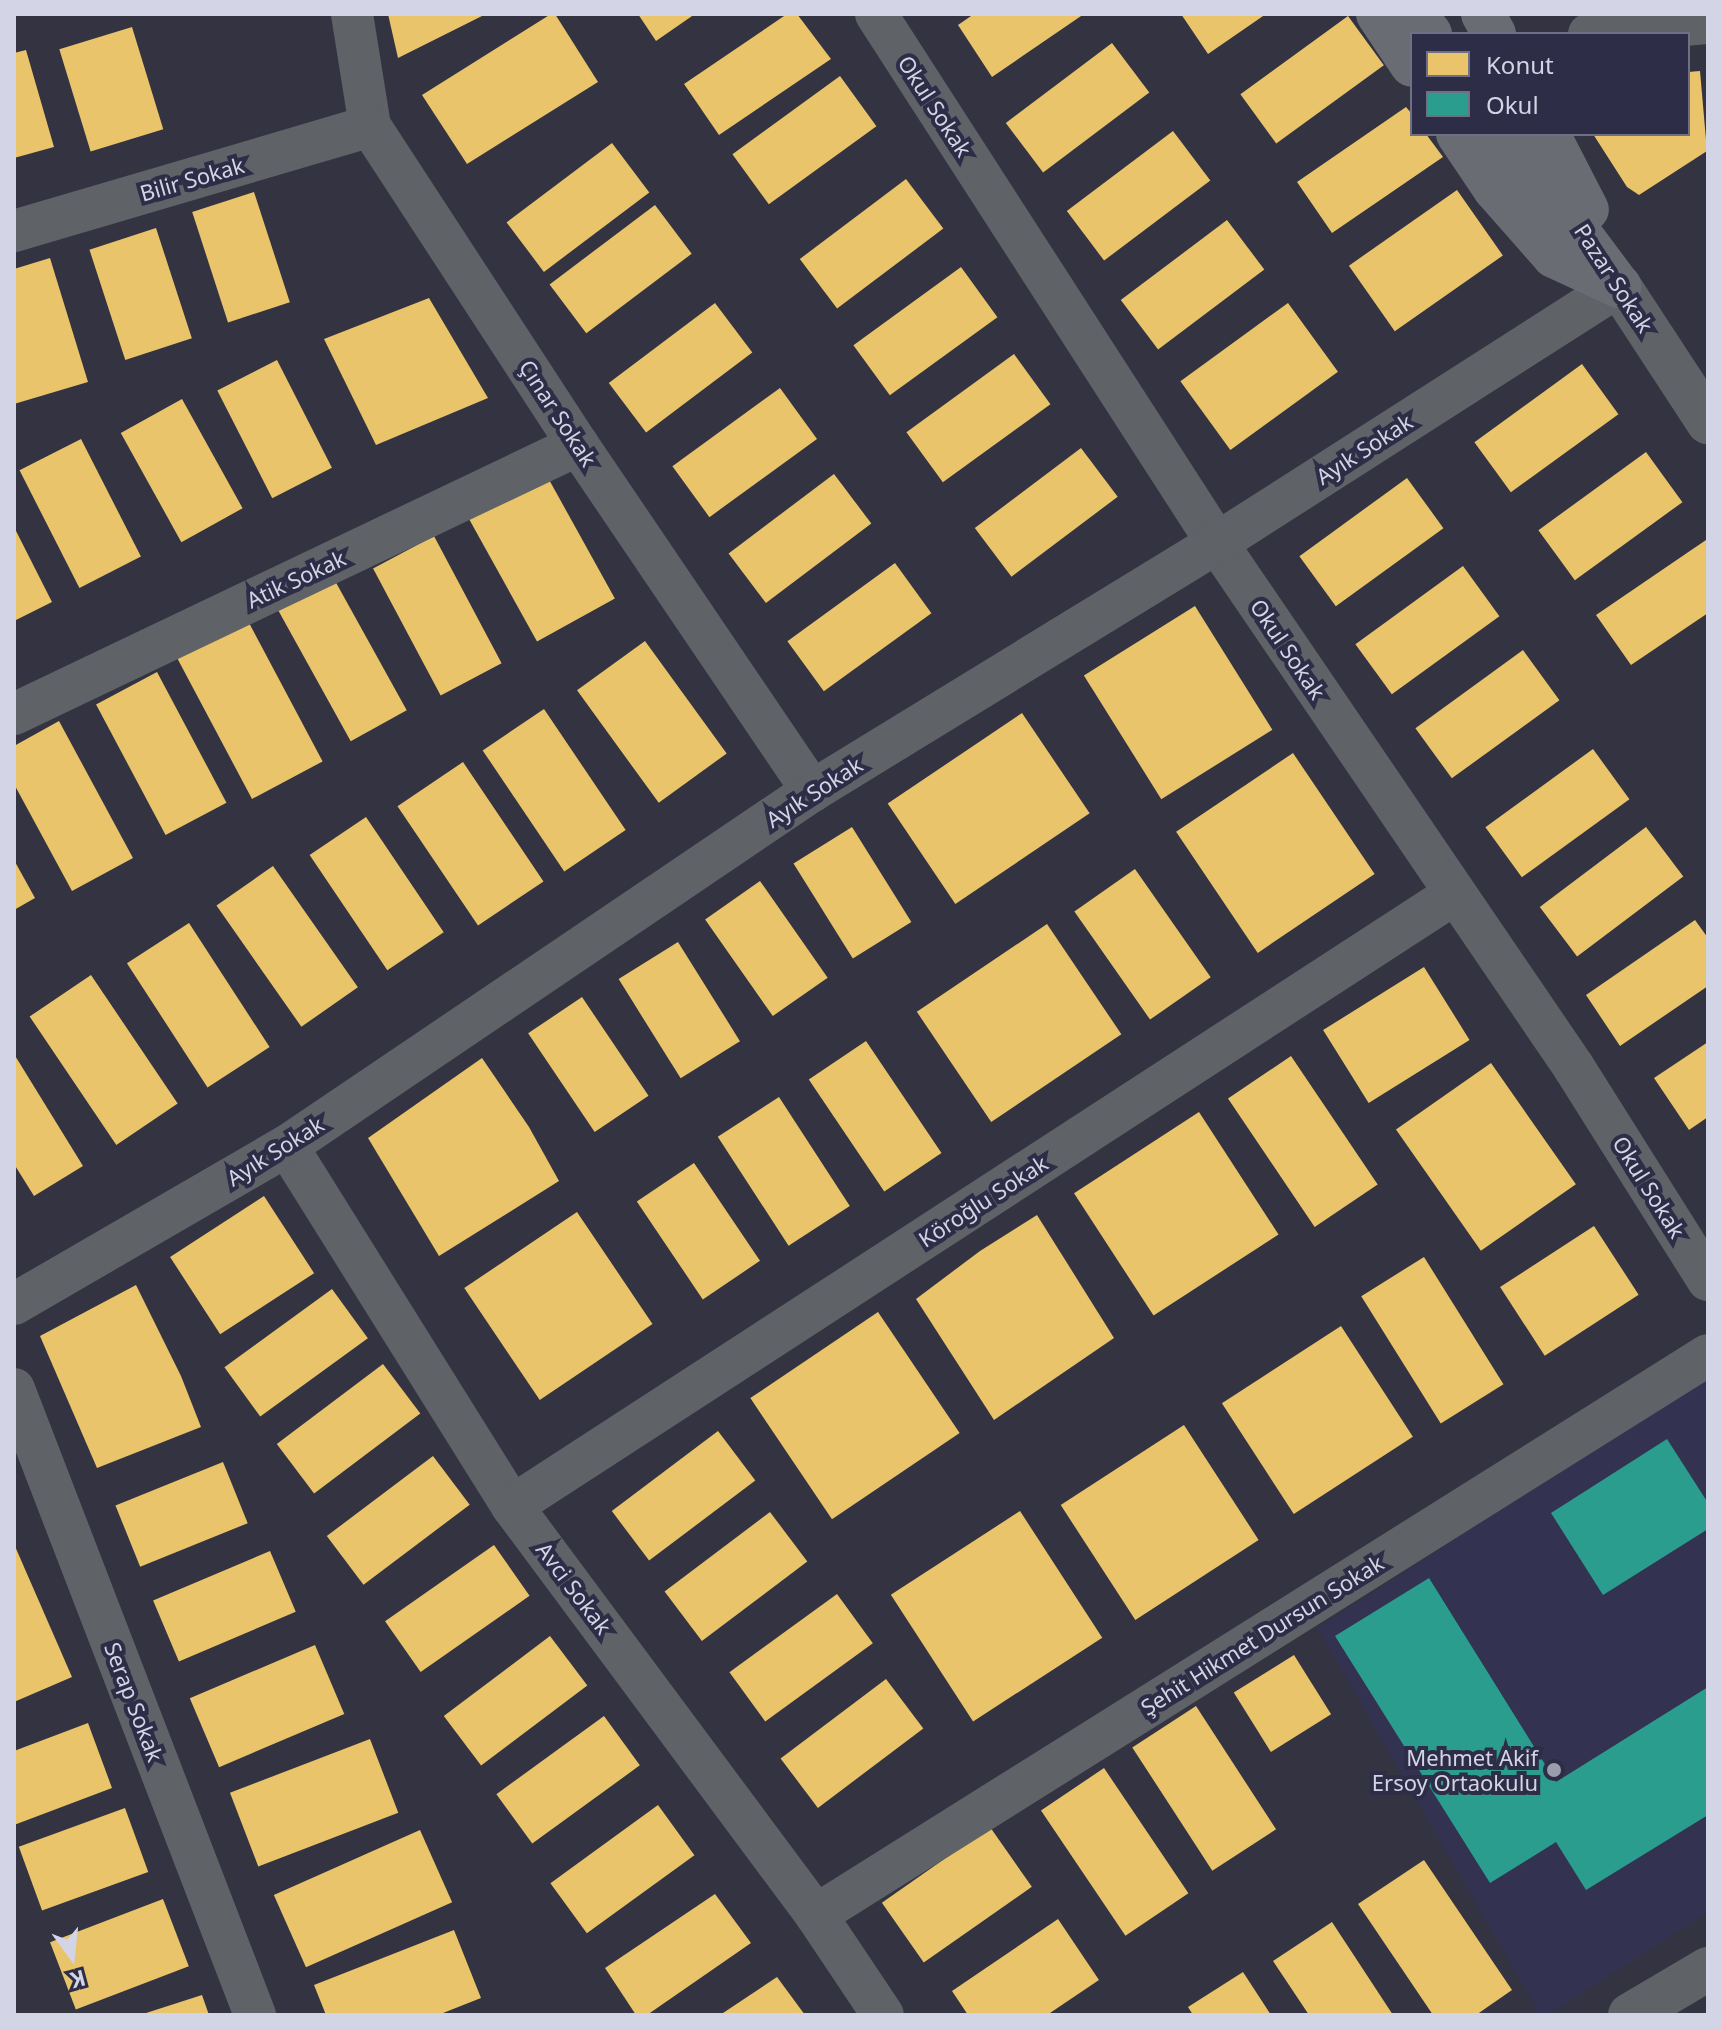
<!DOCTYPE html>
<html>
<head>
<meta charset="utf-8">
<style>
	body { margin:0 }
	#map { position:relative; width:1722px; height:2029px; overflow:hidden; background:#333341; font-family:"Noto Sans",sans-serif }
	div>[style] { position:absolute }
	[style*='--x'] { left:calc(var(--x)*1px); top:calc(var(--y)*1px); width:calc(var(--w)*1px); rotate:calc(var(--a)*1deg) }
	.built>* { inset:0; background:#333351 }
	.homes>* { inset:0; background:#e9c46a; transform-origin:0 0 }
	.schools>* { inset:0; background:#2a9d8f }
	.minor>* { height:42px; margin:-21px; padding:0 21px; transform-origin:21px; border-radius:21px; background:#5f6267 }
	.tertiary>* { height:44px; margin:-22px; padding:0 22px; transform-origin:22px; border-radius:22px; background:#5f6267 }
	.secondary>* { height:44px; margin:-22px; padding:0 22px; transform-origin:22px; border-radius:22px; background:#696d73 }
	.dots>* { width:22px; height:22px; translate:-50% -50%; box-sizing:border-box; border:4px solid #2d2d47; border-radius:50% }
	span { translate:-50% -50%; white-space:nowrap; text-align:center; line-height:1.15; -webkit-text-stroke:8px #2d2d47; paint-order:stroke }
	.street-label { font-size:22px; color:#d3d4e5 }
	.poi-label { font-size:22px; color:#d3d4e5 }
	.right { translate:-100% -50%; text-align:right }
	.frame { position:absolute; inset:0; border:16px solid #d3d4e5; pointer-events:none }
	.legend { position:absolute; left:1410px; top:32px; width:280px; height:104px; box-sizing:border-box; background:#2d2d47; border:2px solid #6f7086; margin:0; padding:10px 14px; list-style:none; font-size:24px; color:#d3d4e5 }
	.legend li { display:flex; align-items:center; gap:16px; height:40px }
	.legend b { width:40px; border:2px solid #6f7086 }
	.north { position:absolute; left:32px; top:1917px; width:80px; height:80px; -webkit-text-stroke:6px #2d2d47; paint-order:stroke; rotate:165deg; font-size:22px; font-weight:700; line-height:32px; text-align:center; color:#d3d4e5 }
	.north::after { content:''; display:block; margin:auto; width:28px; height:36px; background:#d3d4e5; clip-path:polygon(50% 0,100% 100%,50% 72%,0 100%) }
</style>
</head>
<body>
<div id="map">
	<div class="built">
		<div style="clip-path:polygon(1708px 1375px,1708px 1912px,1548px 2015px,1540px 2015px,1318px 1628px)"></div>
	</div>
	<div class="homes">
		<div style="clip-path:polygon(388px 14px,486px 14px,398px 58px)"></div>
		<div style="clip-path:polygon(551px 14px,555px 14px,598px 82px,467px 164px,422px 95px)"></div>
		<div style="clip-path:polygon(638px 14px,695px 14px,656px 41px)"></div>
		<div style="clip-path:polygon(787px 14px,797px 14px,831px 59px,719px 135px,684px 84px)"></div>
		<div style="clip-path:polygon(974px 14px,1084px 14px,992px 77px,958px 25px)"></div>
		<div style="clip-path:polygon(1181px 14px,1266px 14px,1208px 54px)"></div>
		<div style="left:1348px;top:16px;width:61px;height:133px;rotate:54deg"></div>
		<div style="left:132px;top:27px;width:107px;height:76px;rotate:73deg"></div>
		<div style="left:1112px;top:43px;width:62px;height:133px;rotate:53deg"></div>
		<div style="clip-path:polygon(26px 50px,54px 147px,14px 158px,14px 53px)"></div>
		<div style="clip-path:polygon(1700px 71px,1707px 151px,1639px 195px,1627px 187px,1593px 134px,1688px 134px,1688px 72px)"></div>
		<div style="left:840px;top:76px;width:62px;height:133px;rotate:54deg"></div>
		<div style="clip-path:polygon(1406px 107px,1412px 114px,1412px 134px,1426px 134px,1443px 157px,1332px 233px,1297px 182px)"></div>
		<div style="left:1173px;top:131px;width:62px;height:133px;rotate:53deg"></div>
		<div style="left:612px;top:143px;width:62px;height:132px;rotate:53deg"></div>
		<div style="left:906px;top:179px;width:62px;height:133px;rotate:53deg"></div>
		<div style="left:1457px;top:190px;width:80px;height:132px;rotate:55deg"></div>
		<div style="left:254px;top:192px;width:116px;height:65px;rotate:72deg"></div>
		<div style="left:655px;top:205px;width:61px;height:132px;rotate:53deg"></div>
		<div style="left:1227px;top:220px;width:62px;height:133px;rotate:53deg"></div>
		<div style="left:156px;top:228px;width:116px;height:70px;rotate:72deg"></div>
		<div style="clip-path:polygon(50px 258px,88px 382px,14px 404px,14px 269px)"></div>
		<div style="left:961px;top:267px;width:62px;height:133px;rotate:54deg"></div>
		<div style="clip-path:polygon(429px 298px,488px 398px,376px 445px,324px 339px)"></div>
		<div style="left:715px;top:303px;width:62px;height:133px;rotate:53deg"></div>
		<div style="left:1288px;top:303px;width:85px;height:133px;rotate:54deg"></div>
		<div style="left:1014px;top:354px;width:62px;height:133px;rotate:54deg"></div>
		<div style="left:277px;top:360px;width:121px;height:67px;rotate:63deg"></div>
		<div style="left:1582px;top:364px;width:62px;height:133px;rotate:54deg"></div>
		<div style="left:780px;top:388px;width:63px;height:133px;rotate:54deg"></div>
		<div style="left:182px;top:399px;width:125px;height:70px;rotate:61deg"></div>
		<div style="left:81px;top:439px;width:132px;height:69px;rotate:63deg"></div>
		<div style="left:1081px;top:448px;width:61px;height:133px;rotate:53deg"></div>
		<div style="left:1646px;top:452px;width:62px;height:133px;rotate:54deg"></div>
		<div style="left:834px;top:474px;width:62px;height:132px;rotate:53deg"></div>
		<div style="left:547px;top:476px;width:140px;height:89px;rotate:61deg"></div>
		<div style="left:1407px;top:478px;width:62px;height:133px;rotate:54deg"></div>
		<div style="clip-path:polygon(14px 527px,52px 602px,14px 621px)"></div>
		<div style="left:434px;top:536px;width:144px;height:69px;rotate:62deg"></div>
		<div style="clip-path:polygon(1706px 540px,1708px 613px,1631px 665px,1596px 615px)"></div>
		<div style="left:895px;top:563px;width:62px;height:133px;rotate:54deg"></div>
		<div style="left:1463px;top:566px;width:62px;height:133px;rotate:54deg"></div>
		<div style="left:334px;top:579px;width:150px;height:64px;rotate:61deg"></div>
		<div style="left:1195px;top:606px;width:146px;height:131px;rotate:58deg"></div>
		<div style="left:248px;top:621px;width:159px;height:80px;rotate:62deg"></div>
		<div style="left:645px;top:641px;width:139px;height:84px;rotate:54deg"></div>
		<div style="left:1523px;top:650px;width:62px;height:133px;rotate:54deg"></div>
		<div style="left:157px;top:672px;width:148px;height:69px;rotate:62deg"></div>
		<div style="left:544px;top:709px;width:146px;height:74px;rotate:56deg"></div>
		<div style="left:1022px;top:713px;width:121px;height:162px;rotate:56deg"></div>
		<div style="clip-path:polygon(59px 721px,133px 858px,72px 891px,14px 784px,14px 746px)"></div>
		<div style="left:1593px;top:749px;width:62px;height:133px;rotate:54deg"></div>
		<div style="left:1293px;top:753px;width:146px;height:141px;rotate:56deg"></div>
		<div style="left:463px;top:762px;width:144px;height:79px;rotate:56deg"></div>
		<div style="left:366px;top:817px;width:139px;height:68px;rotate:56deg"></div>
		<div style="left:852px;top:827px;width:112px;height:69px;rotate:58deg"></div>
		<div style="left:1646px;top:827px;width:62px;height:133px;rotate:53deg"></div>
		<div style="clip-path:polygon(14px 860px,35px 898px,14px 910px)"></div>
		<div style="left:273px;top:866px;width:148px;height:69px;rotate:55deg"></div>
		<div style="left:1135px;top:869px;width:132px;height:74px;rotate:55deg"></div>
		<div style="left:760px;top:881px;width:118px;height:67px;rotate:55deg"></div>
		<div style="clip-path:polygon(1695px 920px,1708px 938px,1708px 986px,1620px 1046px,1586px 995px)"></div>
		<div style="left:189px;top:923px;width:148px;height:74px;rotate:57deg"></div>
		<div style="left:1047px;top:924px;width:133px;height:157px;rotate:56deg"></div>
		<div style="left:678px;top:942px;width:117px;height:70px;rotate:58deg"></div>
		<div style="left:1424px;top:967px;width:86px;height:119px;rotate:58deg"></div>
		<div style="left:91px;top:975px;width:155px;height:74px;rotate:56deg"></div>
		<div style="left:582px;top:997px;width:119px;height:65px;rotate:56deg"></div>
		<div style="left:866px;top:1041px;width:135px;height:69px;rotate:56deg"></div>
		<div style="clip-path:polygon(1708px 1042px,1708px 1117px,1689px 1130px,1654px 1078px)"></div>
		<div style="clip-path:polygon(14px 1054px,83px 1166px,34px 1196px,14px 1164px)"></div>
		<div style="left:1291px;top:1056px;width:155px;height:76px;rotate:56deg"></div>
		<div style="clip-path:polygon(482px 1058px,529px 1127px,559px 1181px,439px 1256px,368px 1138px)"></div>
		<div style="left:1491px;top:1063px;width:148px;height:116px;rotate:55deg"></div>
		<div style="left:779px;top:1097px;width:130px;height:73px;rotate:57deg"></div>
		<div style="left:1199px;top:1112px;width:146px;height:149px;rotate:57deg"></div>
		<div style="left:694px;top:1163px;width:118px;height:69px;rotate:56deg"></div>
		<div style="left:264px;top:1196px;width:92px;height:112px;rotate:57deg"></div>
		<div style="left:577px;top:1212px;width:135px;height:136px;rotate:56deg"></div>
		<div style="clip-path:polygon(1037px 1215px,1114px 1338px,994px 1420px,916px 1299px,980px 1251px)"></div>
		<div style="left:1594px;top:1226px;width:82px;height:112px;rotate:57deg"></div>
		<div style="left:1424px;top:1257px;width:150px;height:74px;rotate:58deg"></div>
		<div style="clip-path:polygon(136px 1285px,181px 1376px,201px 1427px,97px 1468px,40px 1336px)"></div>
		<div style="left:332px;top:1289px;width:61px;height:133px;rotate:54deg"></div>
		<div style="left:878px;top:1312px;width:146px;height:154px;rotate:56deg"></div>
		<div style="left:1341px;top:1326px;width:132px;height:142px;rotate:57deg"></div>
		<div style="left:383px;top:1364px;width:62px;height:133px;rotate:53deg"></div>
		<div style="left:1184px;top:1425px;width:137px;height:147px;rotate:57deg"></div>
		<div style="left:718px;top:1431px;width:62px;height:133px;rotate:53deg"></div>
		<div style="left:433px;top:1456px;width:61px;height:133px;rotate:53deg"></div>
		<div style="left:223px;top:1462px;width:66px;height:116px;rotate:68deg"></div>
		<div style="left:1020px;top:1511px;width:151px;height:154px;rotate:57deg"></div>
		<div style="left:770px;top:1512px;width:62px;height:132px;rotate:53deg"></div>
		<div style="clip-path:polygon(14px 1544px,72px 1677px,14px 1702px)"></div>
		<div style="left:494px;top:1545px;width:62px;height:133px;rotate:55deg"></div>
		<div style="left:270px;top:1551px;width:66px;height:127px;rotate:67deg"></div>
		<div style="left:837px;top:1594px;width:61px;height:133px;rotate:54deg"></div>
		<div style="left:550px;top:1636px;width:62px;height:133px;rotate:53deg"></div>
		<div style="left:315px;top:1645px;width:75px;height:136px;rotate:67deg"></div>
		<div style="left:1294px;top:1655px;width:70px;height:71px;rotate:58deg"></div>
		<div style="left:886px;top:1679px;width:62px;height:132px;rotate:53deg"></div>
		<div style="left:1196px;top:1706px;width:147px;height:76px;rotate:57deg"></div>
		<div style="left:604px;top:1716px;width:61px;height:133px;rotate:54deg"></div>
		<div style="clip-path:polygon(88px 1723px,112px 1788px,14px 1825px,14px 1751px)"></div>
		<div style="left:370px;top:1739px;width:79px;height:150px;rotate:69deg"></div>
		<div style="left:1104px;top:1768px;width:151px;height:76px;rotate:56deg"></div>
		<div style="left:658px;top:1805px;width:62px;height:133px;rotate:54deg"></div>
		<div style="left:125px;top:1808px;width:68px;height:113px;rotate:70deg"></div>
		<div style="left:990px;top:1827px;width:73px;height:132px;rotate:55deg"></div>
		<div style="left:420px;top:1830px;width:79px;height:160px;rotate:66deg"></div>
		<div style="clip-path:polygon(1424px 1860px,1512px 1990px,1476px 2015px,1433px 2015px,1358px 1904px)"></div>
		<div style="clip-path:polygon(715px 1894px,751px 1943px,647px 2015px,636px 2015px,605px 1968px)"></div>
		<div style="left:163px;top:1899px;width:72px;height:121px;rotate:69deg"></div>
		<div style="clip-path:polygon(1058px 1919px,1099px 1980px,1047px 2015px,968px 2015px,952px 1991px)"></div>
		<div style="clip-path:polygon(1332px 1922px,1393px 2015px,1309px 2015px,1273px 1961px)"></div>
		<div style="clip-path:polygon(454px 1930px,481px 1998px,438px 2015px,326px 2015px,314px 1985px)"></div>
		<div style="clip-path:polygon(1243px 1972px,1271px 2015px,1193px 2015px,1188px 2007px)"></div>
		<div style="clip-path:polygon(777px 1977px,805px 2015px,720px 2015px)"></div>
		<div style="clip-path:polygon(202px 1995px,209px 2015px,143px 2015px,143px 2014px)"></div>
	</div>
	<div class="schools">
		<div style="clip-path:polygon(1667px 1439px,1708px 1503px,1708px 1529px,1603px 1595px,1551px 1513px)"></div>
		<div style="clip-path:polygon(1429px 1578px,1556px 1782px,1708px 1687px,1708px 1815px,1586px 1890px,1556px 1842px,1490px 1883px,1335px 1636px)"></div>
	</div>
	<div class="minor">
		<div style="--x:352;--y:14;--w:113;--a:80.9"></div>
		<div style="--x:370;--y:126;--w:381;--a:56.9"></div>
		<div style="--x:578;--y:445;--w:418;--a:55.9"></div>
		<div style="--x:876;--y:14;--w:629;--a:57.19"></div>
		<div style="--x:1217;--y:543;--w:633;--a:55.76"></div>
		<div style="--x:1573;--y:1066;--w:253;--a:57.8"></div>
		<div style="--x:1589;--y:34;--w:120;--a:-5.3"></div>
		<div style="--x:14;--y:231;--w:371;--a:-16.4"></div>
		<div style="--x:14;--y:714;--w:625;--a:-25.5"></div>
		<div style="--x:287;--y:1146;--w:425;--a:58"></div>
		<div style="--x:512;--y:1506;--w:510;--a:53.38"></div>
		<div style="--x:816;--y:1915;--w:120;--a:56.2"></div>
		<div style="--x:14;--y:1304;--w:315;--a:-30.1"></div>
		<div style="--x:287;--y:1146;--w:634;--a:-34.07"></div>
		<div style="--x:812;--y:791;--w:475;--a:-31.5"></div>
		<div style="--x:1217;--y:543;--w:477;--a:-32.6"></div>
		<div style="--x:14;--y:1389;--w:671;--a:68.94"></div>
		<div style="--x:512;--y:1506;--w:1122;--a:-33"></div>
		<div style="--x:816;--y:1915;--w:1053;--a:-32.12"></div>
	</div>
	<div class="tertiary">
		<div style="--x:1619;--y:286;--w:163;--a:56.8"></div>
		<div style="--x:1630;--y:2015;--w:91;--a:-30.5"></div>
	</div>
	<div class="secondary">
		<div style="--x:1378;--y:14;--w:61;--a:56.3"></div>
		<div style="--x:1415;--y:14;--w:25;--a:53"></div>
		<div style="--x:1483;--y:14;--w:23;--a:61"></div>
		<div style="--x:1458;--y:134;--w:66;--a:56.1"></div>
		<div style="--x:1495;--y:189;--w:89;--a:48.6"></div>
		<div style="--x:1554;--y:256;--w:72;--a:24.8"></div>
		<div style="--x:1505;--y:134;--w:184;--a:53.2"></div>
		<div style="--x:1548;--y:134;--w:85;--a:62.8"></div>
	</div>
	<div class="dots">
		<div style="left:1554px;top:1770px;background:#9b9cac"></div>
	</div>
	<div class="street-label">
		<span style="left:935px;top:106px;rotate:57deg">Okul Sokak</span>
		<span style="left:192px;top:179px;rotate:-16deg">Bilir Sokak</span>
		<span style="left:1614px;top:278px;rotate:57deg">Pazar Sokak</span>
		<span style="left:558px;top:413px;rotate:57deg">Çınar Sokak</span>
		<span style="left:1364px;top:449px;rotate:-33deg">Ayık Sokak</span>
		<span style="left:296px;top:579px;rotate:-25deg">Atik Sokak</span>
		<span style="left:1288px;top:649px;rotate:56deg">Okul Sokak</span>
		<span style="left:814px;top:792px;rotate:-33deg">Ayık Sokak</span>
		<span style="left:275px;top:1151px;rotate:-32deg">Ayık Sokak</span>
		<span style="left:1649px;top:1187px;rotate:58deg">Okul Sokak</span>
		<span style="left:983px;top:1201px;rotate:-33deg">Köroğlu Sokak</span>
		<span style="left:574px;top:1588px;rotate:53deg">Avci Sokak</span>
		<span style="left:1262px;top:1635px;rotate:-32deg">Şehit Hikmet Dursun Sokak</span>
		<span style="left:134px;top:1702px;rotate:69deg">Serap Sokak</span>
	</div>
	<div class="poi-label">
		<span class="right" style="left:1538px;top:1770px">Mehmet Akif<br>Ersoy Ortaokulu</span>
	</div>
	<div class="frame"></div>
	<ul class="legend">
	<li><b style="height:22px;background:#e9c46a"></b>Konut</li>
	<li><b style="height:22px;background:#2a9d8f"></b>Okul</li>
	</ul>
	<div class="north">K</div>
</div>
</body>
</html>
